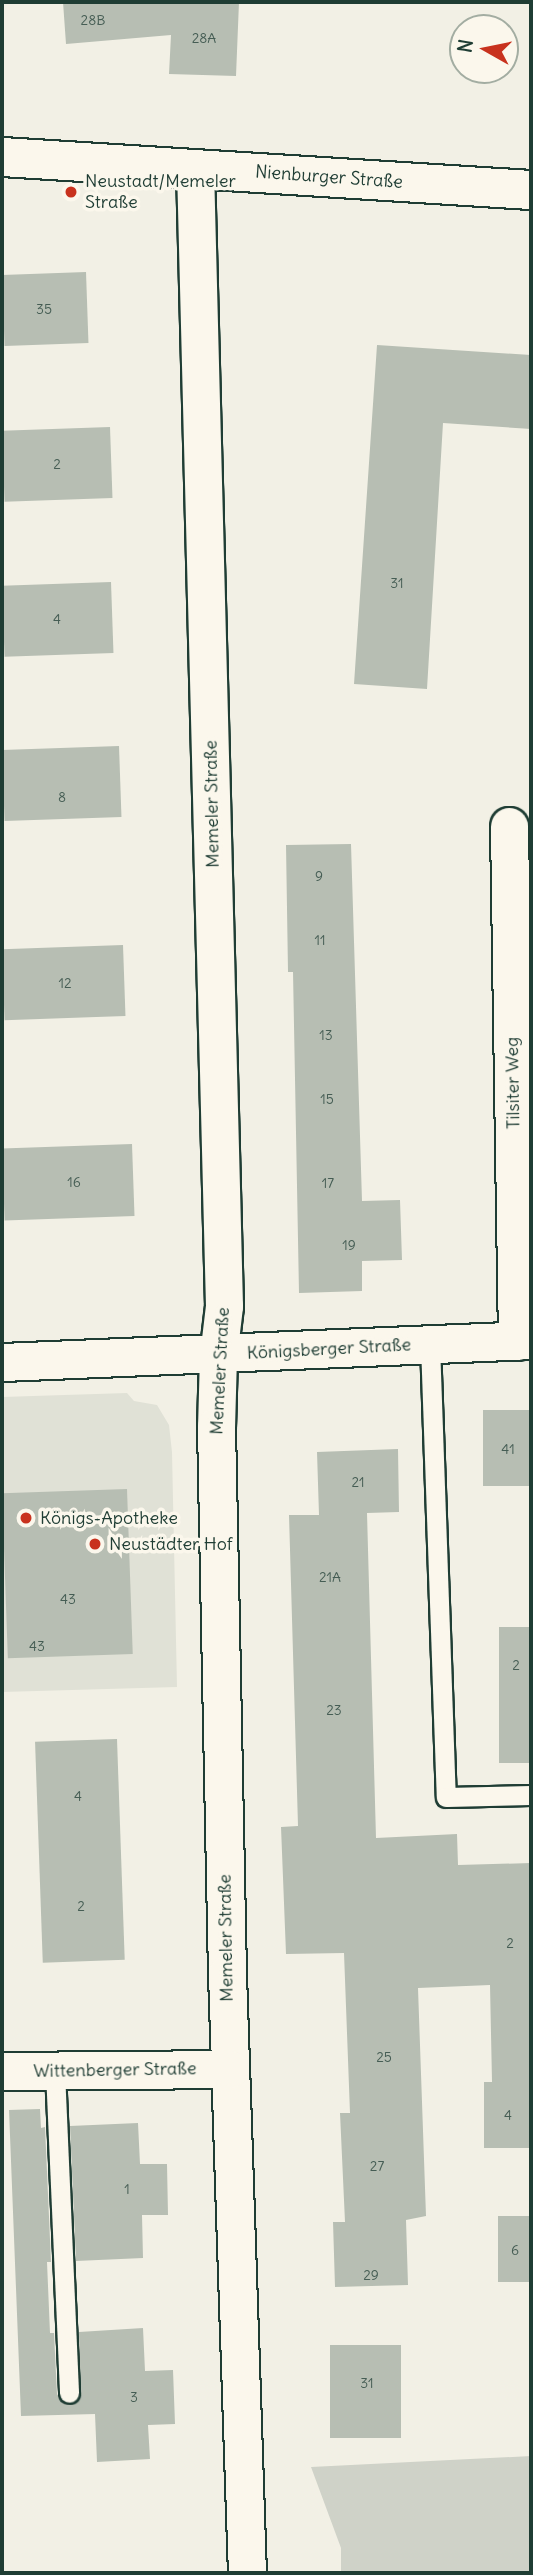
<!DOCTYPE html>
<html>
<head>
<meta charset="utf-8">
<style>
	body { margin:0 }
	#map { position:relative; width:533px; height:2575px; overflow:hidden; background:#f2f0e5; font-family:Delius,sans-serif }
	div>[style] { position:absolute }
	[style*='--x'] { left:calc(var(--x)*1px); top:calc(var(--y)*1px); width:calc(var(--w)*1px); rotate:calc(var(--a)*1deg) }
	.built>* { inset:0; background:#e0e1d6 }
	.green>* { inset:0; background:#cfd2c8 }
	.building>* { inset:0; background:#b7beb3; transform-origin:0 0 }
	.roads { filter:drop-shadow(2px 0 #1f3d34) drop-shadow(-2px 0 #1f3d34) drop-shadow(0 2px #1f3d34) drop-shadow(0 -2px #1f3d34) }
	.service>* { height:19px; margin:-9.5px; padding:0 9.5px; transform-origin:9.5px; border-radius:9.5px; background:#fbf7ec }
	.minor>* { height:37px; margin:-18.5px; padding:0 18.5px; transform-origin:18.5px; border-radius:18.5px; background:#fbf7ec }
	.primary>* { height:38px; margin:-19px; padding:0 19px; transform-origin:19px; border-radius:19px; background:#fbf7ec }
	.dots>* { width:19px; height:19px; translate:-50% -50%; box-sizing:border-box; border:4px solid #fbf7ec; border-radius:50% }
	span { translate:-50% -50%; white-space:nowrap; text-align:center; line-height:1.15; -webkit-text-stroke:7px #fbf7ec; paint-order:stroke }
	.number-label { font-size:14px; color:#455d54 }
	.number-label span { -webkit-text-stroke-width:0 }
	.street-label { font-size:18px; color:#1f3d34 }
	.poi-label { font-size:18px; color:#1f3d34 }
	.left { translate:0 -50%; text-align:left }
	.frame { position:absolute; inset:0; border:4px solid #1f3d34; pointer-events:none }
	.north { position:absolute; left:449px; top:14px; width:70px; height:70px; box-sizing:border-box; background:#fbf7ec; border:2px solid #a3ada2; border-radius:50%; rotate:279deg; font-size:19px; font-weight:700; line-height:28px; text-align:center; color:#1f3d34 }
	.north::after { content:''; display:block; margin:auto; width:24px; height:32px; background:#c8321e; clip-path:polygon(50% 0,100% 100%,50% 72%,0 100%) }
</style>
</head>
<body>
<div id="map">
	<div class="built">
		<div style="clip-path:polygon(127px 1393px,134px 1401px,157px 1405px,169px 1425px,172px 1452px,177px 1687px,2px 1692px,2px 1397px)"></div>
	</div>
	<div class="green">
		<div style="clip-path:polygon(531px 2456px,531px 2573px,341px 2573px,341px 2548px,311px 2467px)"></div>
	</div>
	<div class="building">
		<div style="clip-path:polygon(63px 2px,239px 2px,236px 76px,169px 74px,171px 35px,66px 44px)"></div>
		<div style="left:86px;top:272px;width:71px;height:84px;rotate:88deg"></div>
		<div style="clip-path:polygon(377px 345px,531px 355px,531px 429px,443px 423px,427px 689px,354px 684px)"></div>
		<div style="left:110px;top:427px;width:71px;height:108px;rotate:88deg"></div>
		<div style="left:111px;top:582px;width:71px;height:109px;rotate:88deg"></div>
		<div style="left:119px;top:746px;width:71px;height:117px;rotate:88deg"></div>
		<div style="clip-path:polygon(351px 844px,362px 1201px,400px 1200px,402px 1260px,362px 1261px,362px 1291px,299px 1293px,293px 972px,288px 972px,286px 845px)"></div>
		<div style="left:123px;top:945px;width:71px;height:121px;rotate:88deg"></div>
		<div style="left:132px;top:1144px;width:72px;height:130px;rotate:88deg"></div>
		<div style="left:531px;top:1410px;width:76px;height:48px;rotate:90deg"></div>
		<div style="clip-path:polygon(398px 1449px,399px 1512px,367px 1513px,376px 1838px,457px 1834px,458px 1865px,531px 1863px,531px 2148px,484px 2148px,484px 2082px,492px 2082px,490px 1985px,418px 1988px,426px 2216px,406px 2220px,408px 2285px,335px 2287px,333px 2222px,345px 2222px,340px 2113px,350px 2113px,344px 1953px,286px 1954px,281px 1827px,298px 1826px,289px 1515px,319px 1515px,317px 1452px)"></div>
		<div style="left:127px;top:1489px;width:165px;height:125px;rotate:88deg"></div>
		<div style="left:499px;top:1627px;width:32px;height:136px"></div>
		<div style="left:117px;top:1739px;width:221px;height:82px;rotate:88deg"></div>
		<div style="clip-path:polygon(40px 2109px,41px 2128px,45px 2127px,51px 2262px,47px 2262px,50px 2333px,54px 2333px,57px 2394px,63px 2403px,69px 2405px,80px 2398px,79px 2332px,143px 2328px,145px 2371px,173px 2370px,175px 2424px,148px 2425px,150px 2459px,97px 2462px,95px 2414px,21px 2416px,9px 2110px)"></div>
		<div style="clip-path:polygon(138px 2123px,140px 2164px,167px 2164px,168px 2215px,142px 2215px,143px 2258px,76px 2261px,70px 2126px)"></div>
		<div style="left:531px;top:2216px;width:66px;height:33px;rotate:90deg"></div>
		<div style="left:330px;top:2345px;width:71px;height:93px"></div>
	</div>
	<div class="roads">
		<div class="service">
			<div style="--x:430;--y:1344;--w:453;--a:88"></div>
			<div style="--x:446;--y:1797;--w:85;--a:-1.3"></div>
			<div style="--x:55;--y:2071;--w:322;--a:87.5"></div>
		</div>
		<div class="minor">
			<div style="--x:195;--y:168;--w:1138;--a:88.54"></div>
			<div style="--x:224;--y:1306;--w:50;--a:96.8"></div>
			<div style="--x:218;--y:1356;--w:70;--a:91.6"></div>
			<div style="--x:216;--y:1426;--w:548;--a:88.85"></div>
			<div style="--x:227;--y:1974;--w:599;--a:88.09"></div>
			<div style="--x:509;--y:826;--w:515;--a:89.11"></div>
			<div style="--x:2;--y:1362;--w:529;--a:-2.38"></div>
			<div style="--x:2;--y:2071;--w:227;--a:-0.5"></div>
		</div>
		<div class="primary">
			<div style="--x:2;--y:157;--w:530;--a:3.57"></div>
		</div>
	</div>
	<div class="dots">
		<div style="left:71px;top:192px;background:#c8321e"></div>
		<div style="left:26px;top:1518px;background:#c8321e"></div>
		<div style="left:95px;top:1544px;background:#c8321e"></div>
	</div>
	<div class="number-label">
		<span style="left:93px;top:20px">28B</span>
		<span style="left:204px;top:38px">28A</span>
		<span style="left:44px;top:309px">35</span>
		<span style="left:57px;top:464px">2</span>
		<span style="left:397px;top:583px">31</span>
		<span style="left:57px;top:619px">4</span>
		<span style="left:62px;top:797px">8</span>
		<span style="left:319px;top:876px">9</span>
		<span style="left:320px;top:940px">11</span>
		<span style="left:65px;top:983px">12</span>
		<span style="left:326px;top:1035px">13</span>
		<span style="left:327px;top:1099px">15</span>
		<span style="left:74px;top:1182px">16</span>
		<span style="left:328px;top:1183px">17</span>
		<span style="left:349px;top:1245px">19</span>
		<span style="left:508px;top:1449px">41</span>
		<span style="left:358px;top:1482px">21</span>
		<span style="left:330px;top:1577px">21A</span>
		<span style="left:68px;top:1599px">43</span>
		<span style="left:37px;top:1646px">43</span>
		<span style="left:516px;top:1665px">2</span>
		<span style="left:334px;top:1710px">23</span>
		<span style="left:78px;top:1796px">4</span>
		<span style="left:81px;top:1906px">2</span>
		<span style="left:510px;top:1943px">2</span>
		<span style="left:384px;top:2057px">25</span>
		<span style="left:508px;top:2115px">4</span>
		<span style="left:377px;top:2166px">27</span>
		<span style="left:127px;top:2189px">1</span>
		<span style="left:515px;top:2250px">6</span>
		<span style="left:371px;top:2275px">29</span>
		<span style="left:367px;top:2383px">31</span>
		<span style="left:134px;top:2397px">3</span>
	</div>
	<div class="street-label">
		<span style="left:329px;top:177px;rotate:4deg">Nienburger Straße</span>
		<span style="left:212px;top:804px;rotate:-91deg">Memeler Straße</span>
		<span style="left:513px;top:1083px;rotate:-91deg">Tilsiter Weg</span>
		<span style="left:329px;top:1349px;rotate:-3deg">Königsberger Straße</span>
		<span style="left:220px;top:1371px;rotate:-87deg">Memeler Straße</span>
		<span style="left:226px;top:1938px;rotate:-91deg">Memeler Straße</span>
		<span style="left:115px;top:2070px;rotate:-1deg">Wittenberger Straße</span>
	</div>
	<div class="poi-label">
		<span class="left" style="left:85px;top:192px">Neustadt/Memeler<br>Straße</span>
		<span class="left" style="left:40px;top:1518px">Königs-Apotheke</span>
		<span class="left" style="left:109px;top:1544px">Neustädter Hof</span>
	</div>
	<div class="frame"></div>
	<div class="north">N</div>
</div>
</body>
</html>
